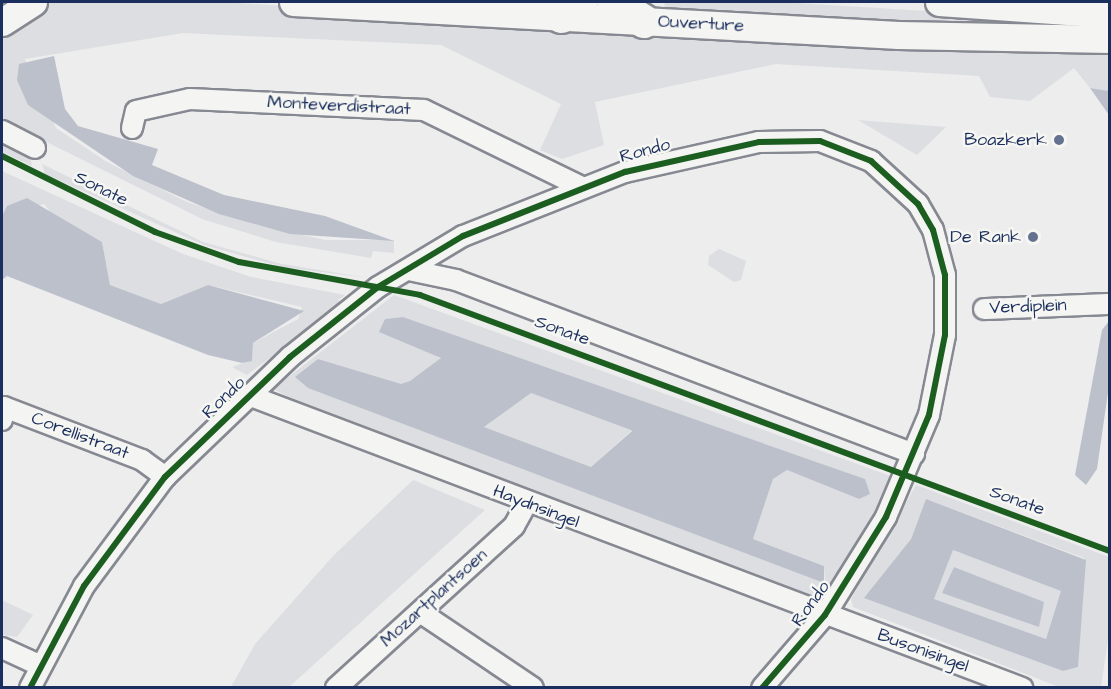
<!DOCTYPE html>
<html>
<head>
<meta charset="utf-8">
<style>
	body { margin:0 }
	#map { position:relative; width:1111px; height:689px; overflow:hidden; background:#ededed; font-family:"Architects Daughter",sans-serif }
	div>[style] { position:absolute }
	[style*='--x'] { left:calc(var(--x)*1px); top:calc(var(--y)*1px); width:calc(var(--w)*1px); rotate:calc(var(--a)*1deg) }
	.green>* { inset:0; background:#dcdee1 }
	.water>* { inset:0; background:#bbc0cb }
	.roads { filter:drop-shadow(2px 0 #868992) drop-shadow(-2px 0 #868992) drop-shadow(0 2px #868992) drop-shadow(0 -2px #868992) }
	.street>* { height:20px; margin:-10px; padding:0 10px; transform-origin:10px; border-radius:10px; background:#f4f4f2 }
	.secondary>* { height:27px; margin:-13.5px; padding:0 13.5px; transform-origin:13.5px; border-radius:13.5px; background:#f4f4f2 }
	.highway>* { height:33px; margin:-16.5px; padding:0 16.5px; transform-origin:16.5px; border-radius:16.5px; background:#f4f4f2 }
	.cycleway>* { height:6px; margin:-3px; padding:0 3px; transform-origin:3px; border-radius:3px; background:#1b5e20 }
	.dots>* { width:16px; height:16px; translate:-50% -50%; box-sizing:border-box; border:3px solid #f6f6f2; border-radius:50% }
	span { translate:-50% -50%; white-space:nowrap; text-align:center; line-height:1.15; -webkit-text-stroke:5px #f6f6f2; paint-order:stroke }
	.street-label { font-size:18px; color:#1b2f5e }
	.poi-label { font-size:18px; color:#1b2f5e }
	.right { translate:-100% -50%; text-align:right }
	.frame { position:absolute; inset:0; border:3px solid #1b2f5e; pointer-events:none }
</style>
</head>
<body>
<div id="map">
	<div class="green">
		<div style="clip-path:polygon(49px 2px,220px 2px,1109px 55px,1109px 91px,1090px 88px,1074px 68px,1030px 101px,990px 97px,979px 76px,776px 64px,595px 102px,604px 145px,562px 159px,540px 150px,561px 104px,441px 45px,183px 33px,25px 59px,56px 128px,107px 162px,187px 202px,254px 224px,325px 240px,394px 240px,394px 253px,373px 251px,371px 258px,276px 242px,202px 219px,2px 120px,2px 32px)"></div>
		<div style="clip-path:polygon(665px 2px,779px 2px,1109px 22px,1109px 35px,664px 8px)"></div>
		<div style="clip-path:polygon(858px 120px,946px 127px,917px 155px)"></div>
		<div style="clip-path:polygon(2px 143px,30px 156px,32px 166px,2px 152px)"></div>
		<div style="clip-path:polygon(42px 164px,203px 242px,282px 264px,369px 278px,282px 267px,204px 245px,45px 174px)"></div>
		<div style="clip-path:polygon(2px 171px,183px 254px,251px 277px,345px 295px,338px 300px,341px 305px,247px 375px,232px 367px,252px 360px,253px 343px,298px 319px,302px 307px,208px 285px,161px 304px,110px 285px,102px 242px,53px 215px,44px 204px,3px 214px,2px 294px)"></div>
		<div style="clip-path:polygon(719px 249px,746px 261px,741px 280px,734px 282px,708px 265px,709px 256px)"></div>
		<div style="clip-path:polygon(evenodd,394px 295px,893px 477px,875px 520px,828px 593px,817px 601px,341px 424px,273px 389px,394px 295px,403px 317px,865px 479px,859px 499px,787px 470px,773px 479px,753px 539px,824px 566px,825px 583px,302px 384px,318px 359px,401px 385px,410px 381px,441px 359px,384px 319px,403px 317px)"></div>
		<div style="clip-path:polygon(531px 393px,632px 430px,591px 467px,484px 427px)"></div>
		<div style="clip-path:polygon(413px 480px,485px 510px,289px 687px,231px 687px,255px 644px,333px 556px)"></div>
		<div style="clip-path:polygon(evenodd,916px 485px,1109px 557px,1108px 639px,1101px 687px,1059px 687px,853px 607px,851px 599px,916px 485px,926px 499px,1084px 558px,1078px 667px,1063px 671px,865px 598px,911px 539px,926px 499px)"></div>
		<div style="clip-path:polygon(evenodd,953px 550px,1062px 591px,1046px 639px,934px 599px,953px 550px,954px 567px,1043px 602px,1039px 626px,942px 593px,954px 567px)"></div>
		<div style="clip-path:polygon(2px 600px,33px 615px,17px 637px,2px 635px)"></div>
	</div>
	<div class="water">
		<div style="clip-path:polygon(54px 56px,65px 109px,78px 126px,158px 149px,152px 165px,224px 195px,325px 216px,394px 241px,290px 234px,219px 214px,133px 176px,28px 105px,17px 80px,19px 64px)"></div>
		<div style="clip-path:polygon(1090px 88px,1109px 91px,1109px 115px)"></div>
		<div style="clip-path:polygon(27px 198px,102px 242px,110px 285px,161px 304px,208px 285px,304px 311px,253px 343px,252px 361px,242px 363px,208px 355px,7px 276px,2px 280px,3px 214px,7px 206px)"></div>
		<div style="clip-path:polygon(evenodd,403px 317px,865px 479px,870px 494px,859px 499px,787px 470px,773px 479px,753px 539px,824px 566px,824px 583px,308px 388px,295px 377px,318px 359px,401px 384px,410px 381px,441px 358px,379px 332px,385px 319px,403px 317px,531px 393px,631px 430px,632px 431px,591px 467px,484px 427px,531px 393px)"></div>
		<div style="clip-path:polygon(1109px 321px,1109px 385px,1097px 469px,1086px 485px,1075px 475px,1102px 330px)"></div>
		<div style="clip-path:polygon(evenodd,926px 499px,1086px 560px,1078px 667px,1063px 671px,864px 598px,911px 539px,926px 499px,953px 550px,1061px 591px,1046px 639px,934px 599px,953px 550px)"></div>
		<div style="clip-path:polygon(954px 567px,1044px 602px,1039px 627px,942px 593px)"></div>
	</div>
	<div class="roads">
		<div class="street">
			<div style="--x:132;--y:128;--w:17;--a:-77"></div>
			<div style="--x:136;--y:111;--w:55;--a:-12.5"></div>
			<div style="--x:190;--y:99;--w:234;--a:2.7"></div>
			<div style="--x:424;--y:110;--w:174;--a:26"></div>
			<div style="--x:2;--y:131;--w:37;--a:27"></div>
			<div style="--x:409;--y:270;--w:48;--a:12"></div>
			<div style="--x:456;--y:280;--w:490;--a:20.8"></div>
			<div style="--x:984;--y:309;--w:126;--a:-2.3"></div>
			<div style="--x:248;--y:395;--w:828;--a:20.73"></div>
			<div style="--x:2;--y:420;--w:13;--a:-81"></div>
			<div style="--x:4;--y:407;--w:148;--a:21"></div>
			<div style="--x:142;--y:460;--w:29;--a:36"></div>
			<div style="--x:420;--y:612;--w:136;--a:33.9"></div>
			<div style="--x:2;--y:648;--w:41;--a:24.7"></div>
			<div style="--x:30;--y:688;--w:115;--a:-62.1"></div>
			<div style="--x:84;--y:586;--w:136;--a:-53.4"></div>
			<div style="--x:165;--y:477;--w:173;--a:-43.8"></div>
			<div style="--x:290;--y:357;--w:112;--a:-38.5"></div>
			<div style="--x:378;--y:287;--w:99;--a:-31"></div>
			<div style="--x:463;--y:236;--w:174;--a:-21.6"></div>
			<div style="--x:625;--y:172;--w:137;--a:-12.6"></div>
			<div style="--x:759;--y:142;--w:61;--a:-0.9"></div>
			<div style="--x:820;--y:141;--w:55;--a:21.4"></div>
			<div style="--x:871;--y:161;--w:64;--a:42.5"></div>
			<div style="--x:918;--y:204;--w:30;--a:60"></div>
			<div style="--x:933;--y:230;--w:47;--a:75.1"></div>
			<div style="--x:945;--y:275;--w:60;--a:90"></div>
			<div style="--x:945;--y:335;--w:82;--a:101.3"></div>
			<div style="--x:929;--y:415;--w:111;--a:112.9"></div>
			<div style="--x:886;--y:517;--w:115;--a:121.9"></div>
			<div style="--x:825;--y:615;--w:96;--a:130.8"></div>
			<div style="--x:336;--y:688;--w:241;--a:-42.3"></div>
			<div style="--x:514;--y:526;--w:25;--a:-61"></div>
		</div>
		<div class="secondary">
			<div style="--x:293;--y:2;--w:606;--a:3.12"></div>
			<div style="--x:898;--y:35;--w:212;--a:1.1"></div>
			<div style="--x:939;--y:2;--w:171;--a:4"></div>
			<div style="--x:2;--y:22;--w:37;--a:-33"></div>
		</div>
		<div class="highway">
			<div style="--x:613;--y:2;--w:36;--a:32"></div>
			<div style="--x:561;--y:16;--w:24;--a:-36"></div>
		</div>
	</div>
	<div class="cycleway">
		<div style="--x:2;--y:156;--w:171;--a:26.4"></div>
		<div style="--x:155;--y:232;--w:89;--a:19.7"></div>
		<div style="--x:239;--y:262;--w:184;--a:10.3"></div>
		<div style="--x:420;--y:295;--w:736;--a:20.36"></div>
		<div style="--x:30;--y:688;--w:115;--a:-62.1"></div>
		<div style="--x:84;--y:586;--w:136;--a:-53.4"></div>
		<div style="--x:165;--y:477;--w:173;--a:-43.8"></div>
		<div style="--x:290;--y:357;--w:112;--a:-38.5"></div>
		<div style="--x:378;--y:287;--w:99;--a:-31"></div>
		<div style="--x:463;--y:236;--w:174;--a:-21.6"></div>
		<div style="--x:625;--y:172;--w:137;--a:-12.6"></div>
		<div style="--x:759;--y:142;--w:61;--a:-0.9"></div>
		<div style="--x:820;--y:141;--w:55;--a:21.4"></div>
		<div style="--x:871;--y:161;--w:64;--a:42.5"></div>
		<div style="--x:918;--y:204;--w:30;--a:60"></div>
		<div style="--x:933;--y:230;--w:47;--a:75.1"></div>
		<div style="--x:945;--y:275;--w:60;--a:90"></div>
		<div style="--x:945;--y:335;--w:82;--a:101.3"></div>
		<div style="--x:929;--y:415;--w:111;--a:112.9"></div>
		<div style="--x:886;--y:517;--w:115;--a:121.9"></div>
		<div style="--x:825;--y:615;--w:96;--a:130.8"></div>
	</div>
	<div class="dots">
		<div style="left:1059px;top:140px;background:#647290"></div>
		<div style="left:1033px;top:237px;background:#647290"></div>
	</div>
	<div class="street-label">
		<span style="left:701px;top:24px;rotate:3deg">Ouverture</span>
		<span style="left:339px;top:106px;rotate:3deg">Monteverdistraat</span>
		<span style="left:645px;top:151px;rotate:-15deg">Rondo</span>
		<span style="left:101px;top:189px;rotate:26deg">Sonate</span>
		<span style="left:1028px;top:307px;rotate:-2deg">Verdiplein</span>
		<span style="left:562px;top:331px;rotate:20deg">Sonate</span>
		<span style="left:224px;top:398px;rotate:-44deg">Rondo</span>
		<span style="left:80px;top:436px;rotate:21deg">Corellistraat</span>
		<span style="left:1017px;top:501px;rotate:20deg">Sonate</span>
		<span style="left:536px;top:507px;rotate:21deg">Haydnsingel</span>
		<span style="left:434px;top:598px;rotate:-42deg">Mozartplantsoen</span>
		<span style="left:811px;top:604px;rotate:-54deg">Rondo</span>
		<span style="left:923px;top:651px;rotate:20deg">Busonisingel</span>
	</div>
	<div class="poi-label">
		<span class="right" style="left:1047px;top:140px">Boazkerk</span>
		<span class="right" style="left:1021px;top:237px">De Rank</span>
	</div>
	<div class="frame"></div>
</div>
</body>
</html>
